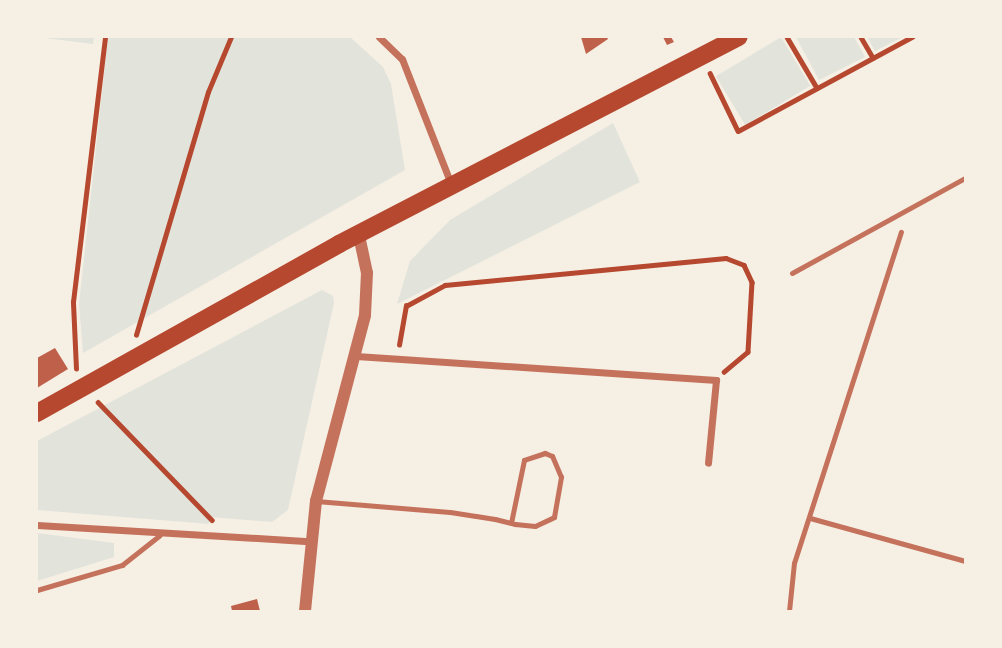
<!DOCTYPE html>
<html>
<head>
<meta charset="utf-8">
<style>
	body { margin:0 }
	#map { position:relative; width:1002px; height:648px; overflow:hidden; background:#f6efe4; font-family:Quicksand,sans-serif }
	div>[style] { position:absolute }
	[style*='--x'] { left:calc(var(--x)*1px); top:calc(var(--y)*1px); width:calc(var(--w)*1px); rotate:calc(var(--a)*1deg) }
	.green>* { inset:0; background:#e2e4dc; transform-origin:0 0 }
	.building>* { inset:0; background:#bf614a }
	.path>* { height:4.5px; margin:-2.25px; padding:0 2.25px; transform-origin:2.25px; border-radius:2.25px; background:#b5482f }
	.service>* { height:5px; margin:-2.5px; padding:0 2.5px; transform-origin:2.5px; border-radius:2.5px; background:#c5725c }
	.minor>* { height:7px; margin:-3.5px; padding:0 3.5px; transform-origin:3.5px; border-radius:3.5px; background:#c5725c }
	.tertiary>* { height:12px; margin:-6px; padding:0 6px; transform-origin:6px; border-radius:6px; background:#c5725c }
	.primary>* { height:18px; margin:-9px; padding:0 9px; transform-origin:9px; border-radius:9px; background:#b5482f }
	span { translate:-50% -50%; white-space:nowrap; text-align:center; line-height:1.15; -webkit-text-stroke:7px #f6efe4; paint-order:stroke }
	.frame { position:absolute; inset:0; border:38px solid #f6efe4; pointer-events:none }
</style>
</head>
<body>
<div id="map">
	<div class="green">
		<div style="clip-path:polygon(37px 37px,94px 37px,94px 38px,93px 44px)"></div>
		<div style="clip-path:polygon(108px 37px,350px 37px,383px 67px,391px 84px,405px 170px,83px 353px,79px 304px)"></div>
		<div style="left:781px;top:37px;width:57px;height:76px;rotate:59deg"></div>
		<div style="clip-path:polygon(796px 37px,854px 37px,865px 57px,819px 80px)"></div>
		<div style="clip-path:polygon(867px 37px,903px 37px,875px 51px)"></div>
		<div style="clip-path:polygon(613px 123px,640px 182px,397px 304px,410px 261px,450px 220px)"></div>
		<div style="clip-path:polygon(322px 290px,333px 296px,334px 303px,288px 510px,272px 522px,210px 517px,209px 524px,37px 510px,37px 441px)"></div>
		<div style="clip-path:polygon(37px 533px,114px 543px,114px 557px,37px 581px)"></div>
	</div>
	<div class="building">
		<div style="clip-path:polygon(581px 37px,607px 37px,608px 39px,586px 54px)"></div>
		<div style="clip-path:polygon(663px 37px,671px 37px,674px 42px,667px 45px)"></div>
		<div style="clip-path:polygon(55px 348px,68px 369px,37px 388px,37px 358px)"></div>
		<div style="clip-path:polygon(257px 599px,260px 611px,232px 611px,231px 606px)"></div>
	</div>
	<div class="path">
		<div style="--x:787;--y:37;--w:59;--a:59.5"></div>
		<div style="--x:861;--y:37;--w:24;--a:60"></div>
		<div style="--x:710;--y:73;--w:64;--a:64.2"></div>
		<div style="--x:738;--y:131;--w:198;--a:-28.4"></div>
		<div style="--x:136;--y:335;--w:253;--a:-73.5"></div>
		<div style="--x:208;--y:92;--w:60;--a:-67.3"></div>
		<div style="--x:399;--y:345;--w:40;--a:-80"></div>
		<div style="--x:406;--y:306;--w:44;--a:-28.3"></div>
		<div style="--x:445;--y:285;--w:282;--a:-5.5"></div>
		<div style="--x:726;--y:258;--w:19;--a:21"></div>
		<div style="--x:744;--y:265;--w:19;--a:65"></div>
		<div style="--x:752;--y:282;--w:70;--a:93.3"></div>
		<div style="--x:748;--y:352;--w:31;--a:140"></div>
		<div style="--x:76;--y:369;--w:67;--a:-92.6"></div>
		<div style="--x:73;--y:302;--w:267;--a:-83.1"></div>
		<div style="--x:98;--y:402;--w:164;--a:46"></div>
	</div>
	<div class="service">
		<div style="--x:792;--y:273;--w:197;--a:-28.8"></div>
		<div style="--x:316;--y:501;--w:134;--a:4.7"></div>
		<div style="--x:450;--y:512;--w:26;--a:9"></div>
		<div style="--x:476;--y:516;--w:19;--a:9"></div>
		<div style="--x:495;--y:519;--w:21;--a:14"></div>
		<div style="--x:515;--y:524;--w:20;--a:6"></div>
		<div style="--x:535;--y:526;--w:21;--a:-25"></div>
		<div style="--x:554;--y:517;--w:41;--a:-80.1"></div>
		<div style="--x:561;--y:477;--w:23;--a:-113"></div>
		<div style="--x:552;--y:456;--w:8;--a:-157"></div>
		<div style="--x:545;--y:453;--w:22;--a:162"></div>
		<div style="--x:524;--y:460;--w:64;--a:101.7"></div>
		<div style="--x:810;--y:518;--w:161;--a:15.5"></div>
		<div style="--x:37;--y:590;--w:89;--a:-16.4"></div>
		<div style="--x:122;--y:565;--w:48;--a:-38.3"></div>
		<div style="--x:789;--y:611;--w:48;--a:-84.1"></div>
		<div style="--x:794;--y:563;--w:348;--a:-72.1"></div>
	</div>
	<div class="minor">
		<div style="--x:379;--y:37;--w:32;--a:44"></div>
		<div style="--x:402;--y:59;--w:134;--a:68.6"></div>
		<div style="--x:356;--y:356;--w:361;--a:3.8"></div>
		<div style="--x:716;--y:380;--w:83;--a:95.5"></div>
		<div style="--x:37;--y:525;--w:272;--a:3.4"></div>
	</div>
	<div class="tertiary">
		<div style="--x:305;--y:611;--w:111;--a:-84.3"></div>
		<div style="--x:316;--y:501;--w:192;--a:-75.2"></div>
		<div style="--x:365;--y:315;--w:42;--a:-87.3"></div>
		<div style="--x:367;--y:273;--w:40;--a:-102"></div>
	</div>
	<div class="primary">
		<div style="--x:37;--y:413;--w:346;--a:-29.2"></div>
		<div style="--x:339;--y:244;--w:450;--a:-27.4"></div>
	</div>
	<div class="frame"></div>
</div>
</body>
</html>
